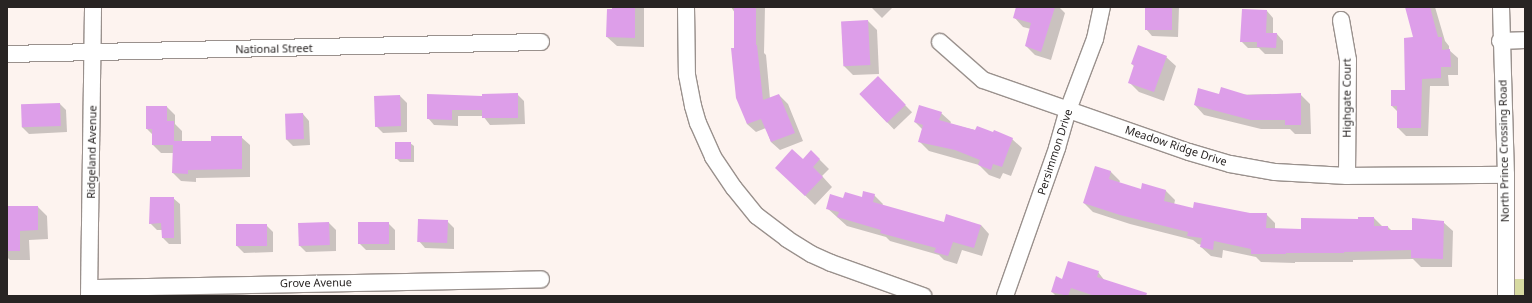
<!DOCTYPE html>
<html>
<head>
<meta charset="utf-8">
<style>
	body { margin:0 }
	#map { position:relative; width:1532px; height:303px; overflow:hidden; background:#fdf3ef; font-family:"Noto Sans",sans-serif }
	div>[style] { position:absolute }
	[style*='--x'] { left:calc(var(--x)*1px); top:calc(var(--y)*1px); width:calc(var(--w)*1px); rotate:calc(var(--a)*1deg) }
	.green>* { inset:0; background:#d7daa1; transform-origin:0 0 }
	.shadow>* { inset:0; background:#0003; transform-origin:0 0 }
	.building>* { inset:0; background:#dd9ee9; transform-origin:0 0 }
	.roads { filter:drop-shadow(1px 0 #9a918d) drop-shadow(-1px 0 #9a918d) drop-shadow(0 1px #9a918d) drop-shadow(0 -1px #9a918d) }
	.minor>* { height:16px; margin:-8px; padding:0 8px; transform-origin:8px; border-radius:8px; background:#fff }
	span { translate:-50% -50%; white-space:nowrap; text-align:center; line-height:1.15; -webkit-text-stroke:3.5px #fff; paint-order:stroke }
	.street-label { font-size:11px; color:#282423 }
	.frame { position:absolute; inset:0; border:8px solid #282423; pointer-events:none }
</style>
</head>
<body>
<div id="map">
	<div class="green">
		<div style="left:1506px;top:279px;width:19px;height:17px"></div>
	</div>
	<div class="shadow">
		<div style="clip-path:polygon(613px 7px,644px 7px,644px 47px,617px 46px,607px 37px)"></div>
		<div style="clip-path:polygon(731px 7px,765px 7px,764px 53px,766px 55px,770px 99px,779px 95px,788px 104px,803px 141px,780px 150px,771px 142px,766px 128px,756px 132px,747px 124px,735px 48px,735px 13px)"></div>
		<div style="clip-path:polygon(871px 7px,893px 7px,882px 18px)"></div>
		<div style="clip-path:polygon(1017px 7px,1059px 7px,1065px 13px,1051px 60px,1035px 55px,1026px 46px,1031px 29px,1023px 27px,1014px 17px)"></div>
		<div style="clip-path:polygon(1146px 7px,1179px 7px,1178px 37px,1152px 36px,1146px 29px)"></div>
		<div style="clip-path:polygon(1406px 7px,1435px 7px,1445px 41px,1449px 46px,1449px 50px,1458px 58px,1458px 75px,1448px 75px,1449px 86px,1430px 86px,1428px 136px,1406px 136px,1398px 128px,1398px 112px,1392px 106px,1406px 91px,1415px 38px)"></div>
		<div style="clip-path:polygon(1267px 11px,1273px 18px,1273px 34px,1277px 34px,1283px 41px,1283px 54px,1265px 54px,1259px 48px,1248px 48px,1241px 41px)"></div>
		<div style="clip-path:polygon(868px 21px,877px 30px,879px 74px,853px 75px,844px 66px,842px 22px)"></div>
		<div style="clip-path:polygon(1166px 57px,1176px 66px,1164px 101px,1139px 92px,1129px 82px,1135px 67px,1132px 64px)"></div>
		<div style="left:878px;top:77px;width:49px;height:25px;rotate:46deg"></div>
		<div style="clip-path:polygon(517px 94px,524px 101px,525px 124px,490px 125px,483px 116px,458px 116px,458px 126px,434px 125px,428px 118px,483px 97px)"></div>
		<div style="clip-path:polygon(1300px 94px,1310px 104px,1311px 134px,1295px 134px,1290px 129px,1261px 129px,1204px 115px,1195px 105px,1220px 95px)"></div>
		<div style="clip-path:polygon(400px 96px,407px 103px,407px 132px,383px 133px,376px 126px)"></div>
		<div style="clip-path:polygon(60px 104px,66px 110px,67px 132px,29px 134px,22px 127px)"></div>
		<div style="clip-path:polygon(167px 107px,175px 115px,175px 124px,182px 131px,182px 142px,212px 142px,241px 137px,250px 145px,250px 177px,196px 178px,196px 182px,181px 181px,173px 173px,173px 153px,161px 153px,153px 145px,153px 135px,147px 129px)"></div>
		<div style="clip-path:polygon(941px 113px,951px 122px,950px 124px,1012px 139px,1022px 148px,1011px 176px,1003px 173px,1000px 179px,989px 175px,979px 165px,929px 151px,919px 141px,923px 130px,915px 122px)"></div>
		<div style="clip-path:polygon(303px 114px,309px 121px,310px 145px,293px 146px,286px 139px)"></div>
		<div style="clip-path:polygon(410px 143px,414px 146px,414px 162px,400px 162px,397px 159px)"></div>
		<div style="clip-path:polygon(819px 159px,829px 169px,822px 176px,832px 187px,815px 205px,786px 177px,803px 161px)"></div>
		<div style="clip-path:polygon(1096px 167px,1111px 172px,1120px 181px,1119px 183px,1141px 190px,1143px 184px,1166px 191px,1175px 200px,1174px 205px,1194px 210px,1266px 214px,1275px 223px,1275px 229px,1302px 230px,1374px 218px,1383px 227px,1388px 227px,1392px 231px,1413px 231px,1443px 222px,1453px 231px,1452px 267px,1421px 267px,1413px 259px,1353px 260px,1353px 262px,1295px 262px,1295px 263px,1261px 262px,1256px 257px,1223px 250px,1222px 258px,1211px 256px,1201px 247px,1202px 245px,1198px 244px,1193px 240px,1130px 224px,1093px 212px,1084px 203px)"></div>
		<div style="clip-path:polygon(874px 195px,883px 204px,882px 206px,944px 223px,981px 225px,989px 234px,982px 256px,962px 250px,957px 264px,944px 260px,939px 255px,890px 241px,886px 237px,847px 226px,827px 208px,844px 199px,862px 198px)"></div>
		<div style="clip-path:polygon(173px 198px,180px 204px,181px 244px,169px 244px,163px 238px,162px 230px,157px 230px,150px 223px)"></div>
		<div style="clip-path:polygon(7px 207px,38px 207px,47px 216px,48px 239px,29px 240px,30px 260px,10px 260px,7px 257px)"></div>
		<div style="clip-path:polygon(447px 221px,454px 228px,454px 249px,425px 248px,419px 241px)"></div>
		<div style="clip-path:polygon(329px 223px,336px 230px,336px 251px,306px 252px,299px 245px)"></div>
		<div style="clip-path:polygon(388px 223px,395px 230px,395px 250px,366px 250px,359px 243px)"></div>
		<div style="clip-path:polygon(266px 225px,273px 232px,273px 252px,244px 253px,237px 246px)"></div>
		<div style="clip-path:polygon(1098px 272px,1105px 281px,1142px 296px,1056px 296px,1052px 292px,1062px 280px)"></div>
	</div>
	<div class="building">
		<div style="clip-path:polygon(612px 7px,635px 7px,635px 38px,606px 37px,607px 9px,612px 9px)"></div>
		<div style="clip-path:polygon(734px 7px,756px 7px,756px 45px,757px 45px,763px 100px,779px 94px,795px 133px,771px 142px,761px 119px,747px 124px,736px 98px,731px 48px,734px 48px)"></div>
		<div style="clip-path:polygon(1016px 7px,1055px 7px,1041px 52px,1025px 46px,1031px 23px,1013px 18px)"></div>
		<div style="left:1145px;top:7px;width:27px;height:23px"></div>
		<div style="clip-path:polygon(1405px 7px,1430px 7px,1438px 37px,1442px 37px,1442px 50px,1450px 49px,1451px 67px,1441px 67px,1441px 78px,1422px 79px,1421px 128px,1397px 128px,1397px 106px,1391px 106px,1391px 90px,1405px 90px,1404px 38px,1413px 37px)"></div>
		<div style="clip-path:polygon(1242px 9px,1267px 10px,1266px 33px,1277px 33px,1276px 48px,1257px 47px,1257px 42px,1240px 42px)"></div>
		<div style="left:868px;top:20px;width:45px;height:27px;rotate:87deg"></div>
		<div style="clip-path:polygon(1138px 45px,1167px 56px,1154px 92px,1128px 83px,1134px 65px,1131px 64px)"></div>
		<div style="left:878px;top:76px;width:40px;height:26px;rotate:46deg"></div>
		<div style="clip-path:polygon(1221px 87px,1247px 95px,1301px 93px,1301px 125px,1285px 125px,1285px 120px,1251px 120px,1194px 105px,1198px 88px,1219px 94px)"></div>
		<div style="clip-path:polygon(518px 93px,518px 118px,482px 118px,482px 110px,452px 110px,452px 120px,427px 119px,427px 94px,482px 96px,482px 94px)"></div>
		<div style="left:400px;top:95px;width:31px;height:26px;rotate:88deg"></div>
		<div style="left:60px;top:103px;width:23px;height:39px;rotate:88deg"></div>
		<div style="clip-path:polygon(919px 105px,942px 112px,939px 120px,975px 130px,977px 126px,993px 132px,994px 130px,1013px 138px,1002px 167px,993px 164px,991px 170px,978px 165px,980px 160px,955px 150px,918px 142px,923px 125px,914px 122px)"></div>
		<div style="clip-path:polygon(146px 106px,167px 106px,167px 121px,174px 121px,174px 141px,211px 141px,211px 136px,242px 136px,242px 169px,188px 170px,188px 174px,172px 173px,173px 145px,152px 145px,152px 129px,146px 129px)"></div>
		<div style="left:303px;top:113px;width:26px;height:18px;rotate:88deg"></div>
		<div style="left:395px;top:142px;width:16px;height:17px"></div>
		<div style="clip-path:polygon(792px 149px,803px 159px,811px 150px,820px 159px,813px 167px,823px 177px,805px 196px,775px 168px)"></div>
		<div style="clip-path:polygon(1095px 166px,1111px 171px,1109px 179px,1141px 189px,1142px 183px,1166px 190px,1164px 201px,1193px 208px,1194px 202px,1250px 213px,1267px 213px,1266px 228px,1301px 229px,1301px 218px,1358px 219px,1358px 217px,1374px 217px,1374px 226px,1388px 226px,1388px 230px,1412px 230px,1412px 218px,1444px 221px,1443px 259px,1411px 258px,1411px 250px,1344px 252px,1344px 253px,1286px 253px,1286px 254px,1251px 254px,1251px 249px,1214px 241px,1213px 250px,1200px 247px,1202px 238px,1187px 236px,1188px 232px,1120px 215px,1083px 203px)"></div>
		<div style="clip-path:polygon(863px 191px,875px 194px,873px 202px,944px 222px,946px 214px,981px 225px,974px 248px,953px 242px,948px 256px,934px 252px,936px 248px,880px 233px,881px 230px,837px 217px,839px 212px,826px 209px,830px 194px,843px 198px,845px 192px,862px 197px)"></div>
		<div style="clip-path:polygon(150px 197px,174px 197px,174px 238px,162px 238px,161px 223px,149px 224px)"></div>
		<div style="clip-path:polygon(7px 206px,38px 206px,38px 230px,20px 231px,20px 251px,7px 251px)"></div>
		<div style="left:418px;top:219px;width:30px;height:23px;rotate:2deg"></div>
		<div style="left:329px;top:222px;width:23px;height:31px;rotate:88deg"></div>
		<div style="left:358px;top:222px;width:31px;height:22px"></div>
		<div style="left:236px;top:224px;width:31px;height:22px"></div>
		<div style="clip-path:polygon(1068px 261px,1099px 271px,1097px 277px,1147px 293px,1146px 296px,1095px 296px,1071px 288px,1068px 296px,1051px 292px,1056px 276px,1062px 279px)"></div>
	</div>
	<div class="roads">
		<div class="minor">
			<div style="--x:686;--y:7;--w:68;--a:89.2"></div>
			<div style="--x:687;--y:75;--w:32;--a:79"></div>
			<div style="--x:693;--y:106;--w:18;--a:74"></div>
			<div style="--x:698;--y:123;--w:37;--a:66"></div>
			<div style="--x:713;--y:157;--w:37;--a:56"></div>
			<div style="--x:734;--y:188;--w:36;--a:51"></div>
			<div style="--x:757;--y:216;--w:38;--a:37"></div>
			<div style="--x:787;--y:239;--w:28;--a:32"></div>
			<div style="--x:811;--y:254;--w:22;--a:24"></div>
			<div style="--x:831;--y:263;--w:98;--a:19.7"></div>
			<div style="--x:1501;--y:7;--w:168;--a:88.3"></div>
			<div style="--x:1506;--y:175;--w:121;--a:90"></div>
			<div style="--x:1341;--y:20;--w:41;--a:80.1"></div>
			<div style="--x:1348;--y:60;--w:116;--a:90.5"></div>
			<div style="--x:1500;--y:41;--w:25;--a:-2"></div>
			<div style="--x:940;--y:42;--w:57;--a:41.5"></div>
			<div style="--x:983;--y:80;--w:218;--a:19.3"></div>
			<div style="--x:1189;--y:152;--w:43;--a:16.3"></div>
			<div style="--x:1230;--y:164;--w:46;--a:10.1"></div>
			<div style="--x:1275;--y:172;--w:72;--a:3.2"></div>
			<div style="--x:1347;--y:176;--w:159;--a:-0.4"></div>
			<div style="--x:7;--y:54;--w:534;--a:-1.29"></div>
			<div style="--x:91;--y:288;--w:450;--a:-1.1"></div>
			<div style="--x:89;--y:296;--w:289;--a:-89.2"></div>
			<div style="--x:1005;--y:296;--w:157;--a:-70.6"></div>
			<div style="--x:1057;--y:148;--w:40;--a:-74"></div>
			<div style="--x:1068;--y:110;--w:76;--a:-69.2"></div>
			<div style="--x:1095;--y:39;--w:33;--a:-78"></div>
		</div>
	</div>
	<div class="street-label">
		<span style="left:274px;top:49px;rotate:-1deg">National Street</span>
		<span style="left:1347px;top:98px;rotate:-90deg">Highgate Court</span>
		<span style="left:1176px;top:146px;rotate:18deg">Meadow Ridge Drive</span>
		<span style="left:1504px;top:151px;rotate:-91deg">North Prince Crossing Road</span>
		<span style="left:92px;top:152px;rotate:-89deg">Ridgeland Avenue</span>
		<span style="left:1055px;top:152px;rotate:-72deg">Persimmon Drive</span>
		<span style="left:316px;top:283px;rotate:-1deg">Grove Avenue</span>
	</div>
	<div class="frame"></div>
</div>
</body>
</html>
